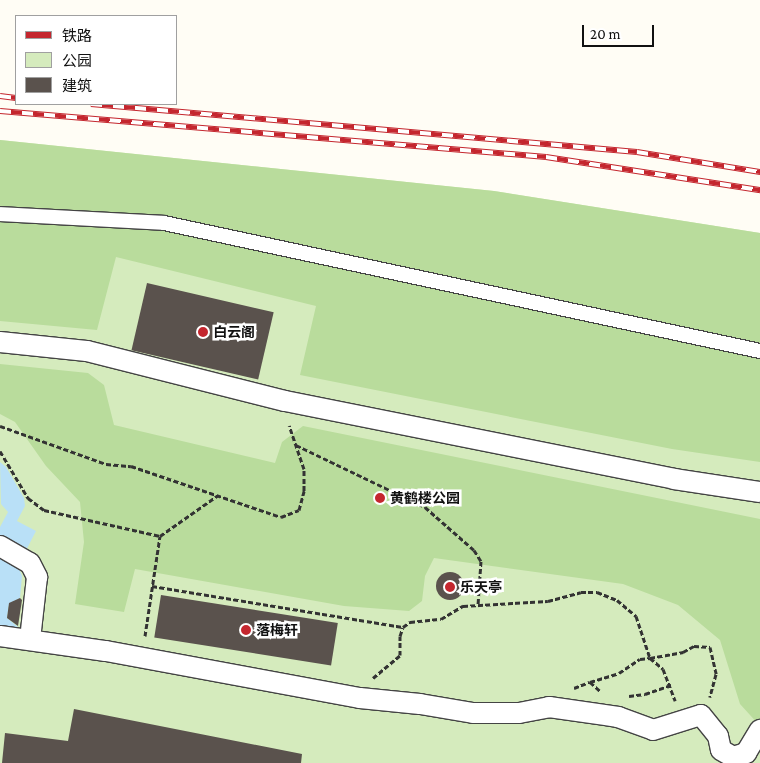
<!DOCTYPE html>
<html>
<head>
<meta charset="utf-8">
<style>
	body { margin:0 }
	#map { position:relative; width:760px; height:763px; overflow:hidden; background:#fffdf5; font-family:"Crimson Pro","Noto Sans SC",serif }
	div>[style] { position:absolute }
	[style*='--x'] { left:calc(var(--x)*1px); top:calc(var(--y)*1px); width:calc(var(--w)*1px); rotate:calc(var(--a)*1deg) }
	.green>* { inset:0; background:#d5ebbd }
	.forest>* { inset:0; background:#b9dc9c }
	.water>* { inset:0; background:#b9e0f7 }
	.building>* { inset:0; background:#5a524d; transform-origin:0 0 }
	.round { border-radius:50% }
	.path>* { height:3px; margin-top:-1.5px; transform-origin:0; background:repeating-linear-gradient(90deg,#333 0 5px,transparent 0 7.5px) }
	.roads { filter:drop-shadow(1px 0 #444) drop-shadow(-1px 0 #444) drop-shadow(0 1px #444) drop-shadow(0 -1px #444) }
	.service>* { height:14px; margin:-7px; padding:0 7px; transform-origin:7px; border-radius:7px; background:#fff }
	.pedestrian>* { height:20px; margin:-10px; padding:0 10px; transform-origin:10px; border-radius:10px; background:#fff }
	.rail>* { height:5.5px; margin-top:-2.75px; transform-origin:0; background:repeating-linear-gradient(90deg,#fff 0 11px,#c4262e 0 22px); box-sizing:border-box; border-block:1px solid #c4262e }
	.dots>* { width:14px; height:14px; translate:-50% -50%; box-sizing:border-box; border:2px solid #fff; border-radius:50% }
	span { translate:-50% -50%; white-space:nowrap; text-align:center; line-height:1.15; -webkit-text-stroke:5px #fff; paint-order:stroke }
	.poi-label { font-size:14px; color:#111; font-weight:700 }
	.left { translate:0 -50%; text-align:left }
	.legend { position:absolute; left:15px; top:15px; width:162px; height:90px; box-sizing:border-box; background:#fff; border:1px solid #a0a0a0; margin:0; padding:6px 9px; list-style:none; font-size:15px; color:#111 }
	.legend li { display:flex; align-items:center; gap:10px; height:25px }
	.legend b { width:25px; border:1px solid #a0a0a0 }
	.scale { position:absolute; left:582px; top:25px; width:72px; height:22px; box-sizing:border-box; border:2px solid #111; border-top:0; padding-left:6px; font-size:15px; line-height:18px; white-space:nowrap; color:#111; -webkit-text-stroke:4px #fff; paint-order:stroke }
</style>
</head>
<body>
<div id="map">
	<div class="green">
		<div style="clip-path:polygon(0 140px,494px 191px,760px 233px,760px 763px,0 763px)"></div>
	</div>
	<div class="forest">
		<div style="clip-path:polygon(0 140px,494px 191px,760px 233px,760px 462px,672px 449px,300px 375px,316px 306px,116px 257px,97px 330px,0 321px)"></div>
		<div style="clip-path:polygon(0 364px,88px 373px,104px 385px,114px 425px,275px 463px,282px 442px,303px 426px,760px 519px,760px 726px,740px 704px,720px 640px,678px 605px,623px 584px,434px 558px,425px 576px,422px 601px,409px 611px,344px 606px,135px 569px,124px 612px,75px 604px,84px 542px,80px 502px,46px 466px,15px 422px,0 414px)"></div>
	</div>
	<div class="water">
		<div style="clip-path:polygon(0 462px,6px 467px,24px 498px,25px 506px,17px 521px,36px 531px,18px 566px,22px 576px,20px 598px,9px 604px,7px 618px,18px 627px,11px 630px,0 630px,0 527px,8px 512px,1px 504px)"></div>
	</div>
	<div class="building">
		<div style="left:147px;top:283px;width:130px;height:69px;rotate:13deg"></div>
		<div class="round" style="left:436px;top:572px;width:28px;height:28px"></div>
		<div style="left:161px;top:595px;width:179px;height:43px;rotate:9deg"></div>
		<div style="clip-path:polygon(20px 598px,22px 600px,18px 626px,7px 618px,9px 603px)"></div>
		<div style="clip-path:polygon(74px 709px,302px 754px,301px 763px,2px 763px,5px 733px,68px 741px)"></div>
	</div>
	<div class="path">
		<div style="--x:0;--y:426;--w:113;--a:19.7"></div>
		<div style="--x:106;--y:464;--w:25;--a:5"></div>
		<div style="--x:131;--y:466;--w:158;--a:18.8"></div>
		<div style="--x:281;--y:517;--w:19;--a:-21"></div>
		<div style="--x:299;--y:510;--w:20;--a:-75"></div>
		<div style="--x:304;--y:491;--w:22;--a:-90"></div>
		<div style="--x:304;--y:469;--w:46;--a:-108.8"></div>
		<div style="--x:296;--y:445;--w:143;--a:25.7"></div>
		<div style="--x:425;--y:507;--w:65;--a:41.3"></div>
		<div style="--x:474;--y:550;--w:13;--a:58"></div>
		<div style="--x:481;--y:561;--w:44;--a:93.9"></div>
		<div style="--x:0;--y:451;--w:55;--a:59.2"></div>
		<div style="--x:28;--y:498;--w:20;--a:37"></div>
		<div style="--x:44;--y:510;--w:119;--a:12.6"></div>
		<div style="--x:152;--y:586;--w:254;--a:9.3"></div>
		<div style="--x:145;--y:636;--w:101;--a:-81.5"></div>
		<div style="--x:160;--y:536;--w:70;--a:-35.1"></div>
		<div style="--x:373;--y:678;--w:35;--a:-40"></div>
		<div style="--x:400;--y:655;--w:19;--a:-90"></div>
		<div style="--x:400;--y:636;--w:9;--a:-72"></div>
		<div style="--x:403;--y:627;--w:9;--a:-36"></div>
		<div style="--x:410;--y:622;--w:31;--a:-6"></div>
		<div style="--x:441;--y:619;--w:26;--a:-31"></div>
		<div style="--x:463;--y:606;--w:85;--a:-3.4"></div>
		<div style="--x:548;--y:601;--w:34;--a:-15"></div>
		<div style="--x:581;--y:592;--w:16;--a:0"></div>
		<div style="--x:597;--y:592;--w:22;--a:22"></div>
		<div style="--x:617;--y:600;--w:25;--a:40"></div>
		<div style="--x:636;--y:616;--w:44;--a:71.6"></div>
		<div style="--x:650;--y:658;--w:34;--a:-10"></div>
		<div style="--x:683;--y:652;--w:13;--a:-29"></div>
		<div style="--x:694;--y:646;--w:16;--a:4"></div>
		<div style="--x:710;--y:647;--w:28;--a:77"></div>
		<div style="--x:716;--y:674;--w:24;--a:105"></div>
		<div style="--x:590;--y:682;--w:30;--a:-17"></div>
		<div style="--x:619;--y:673;--w:25;--a:-34"></div>
		<div style="--x:640;--y:659;--w:10;--a:-6"></div>
		<div style="--x:650;--y:658;--w:17;--a:40"></div>
		<div style="--x:663;--y:669;--w:34;--a:69"></div>
		<div style="--x:574;--y:688;--w:17;--a:-21"></div>
		<div style="--x:590;--y:682;--w:13;--a:42"></div>
		<div style="--x:629;--y:696;--w:16;--a:-7"></div>
		<div style="--x:645;--y:694;--w:28;--a:-19"></div>
	</div>
	<div class="roads">
		<div class="service">
			<div style="--x:0;--y:214;--w:164;--a:3.1"></div>
			<div style="--x:164;--y:223;--w:610;--a:12.12"></div>
		</div>
		<div class="pedestrian">
			<div style="--x:0;--y:342;--w:87;--a:5.9"></div>
			<div style="--x:87;--y:351;--w:204;--a:14.2"></div>
			<div style="--x:285;--y:401;--w:397;--a:11.3"></div>
			<div style="--x:674;--y:479;--w:87;--a:8.6"></div>
			<div style="--x:0;--y:546;--w:34;--a:30"></div>
			<div style="--x:30;--y:563;--w:16;--a:63"></div>
			<div style="--x:37;--y:577;--w:62;--a:96.4"></div>
			<div style="--x:0;--y:636;--w:107;--a:8.1"></div>
			<div style="--x:106;--y:651;--w:258;--a:10.5"></div>
			<div style="--x:360;--y:698;--w:60;--a:5.7"></div>
			<div style="--x:420;--y:704;--w:54;--a:9.6"></div>
			<div style="--x:473;--y:713;--w:46;--a:0"></div>
			<div style="--x:519;--y:713;--w:31;--a:-11"></div>
			<div style="--x:549;--y:707;--w:70;--a:8.2"></div>
			<div style="--x:618;--y:717;--w:37;--a:20"></div>
			<div style="--x:653;--y:730;--w:50;--a:-17.4"></div>
			<div style="--x:701;--y:715;--w:27;--a:51"></div>
			<div style="--x:718;--y:736;--w:14;--a:78"></div>
			<div style="--x:721;--y:750;--w:14;--a:30"></div>
			<div style="--x:733;--y:757;--w:14;--a:-17"></div>
			<div style="--x:746;--y:753;--w:27;--a:-59"></div>
		</div>
	</div>
	<div class="rail">
		<div style="--x:0;--y:96;--w:16;--a:7"></div>
		<div style="--x:91;--y:104;--w:548;--a:5.02"></div>
		<div style="--x:637;--y:152;--w:125;--a:9.2"></div>
		<div style="--x:0;--y:111;--w:548;--a:4.82"></div>
		<div style="--x:546;--y:157;--w:217;--a:8.8"></div>
	</div>
	<div class="dots">
		<div style="left:203px;top:332px;background:#c4262e"></div>
		<div style="left:380px;top:498px;background:#c4262e"></div>
		<div style="left:450px;top:587px;background:#c4262e"></div>
		<div style="left:246px;top:630px;background:#c4262e"></div>
	</div>
	<div class="poi-label">
		<span class="left" style="left:213px;top:332px">白云阁</span>
		<span class="left" style="left:390px;top:498px">黄鹤楼公园</span>
		<span class="left" style="left:460px;top:587px">乐天亭</span>
		<span class="left" style="left:256px;top:630px">落梅轩</span>
	</div>
	<ul class="legend">
	<li><b style="height:6px;background:#c4262e"></b>铁路</li>
	<li><b style="height:14px;background:#d5ebbd"></b>公园</li>
	<li><b style="height:14px;background:#5a524d"></b>建筑</li>
	</ul>
	<div class="scale">20 m</div>
</div>
</body>
</html>
